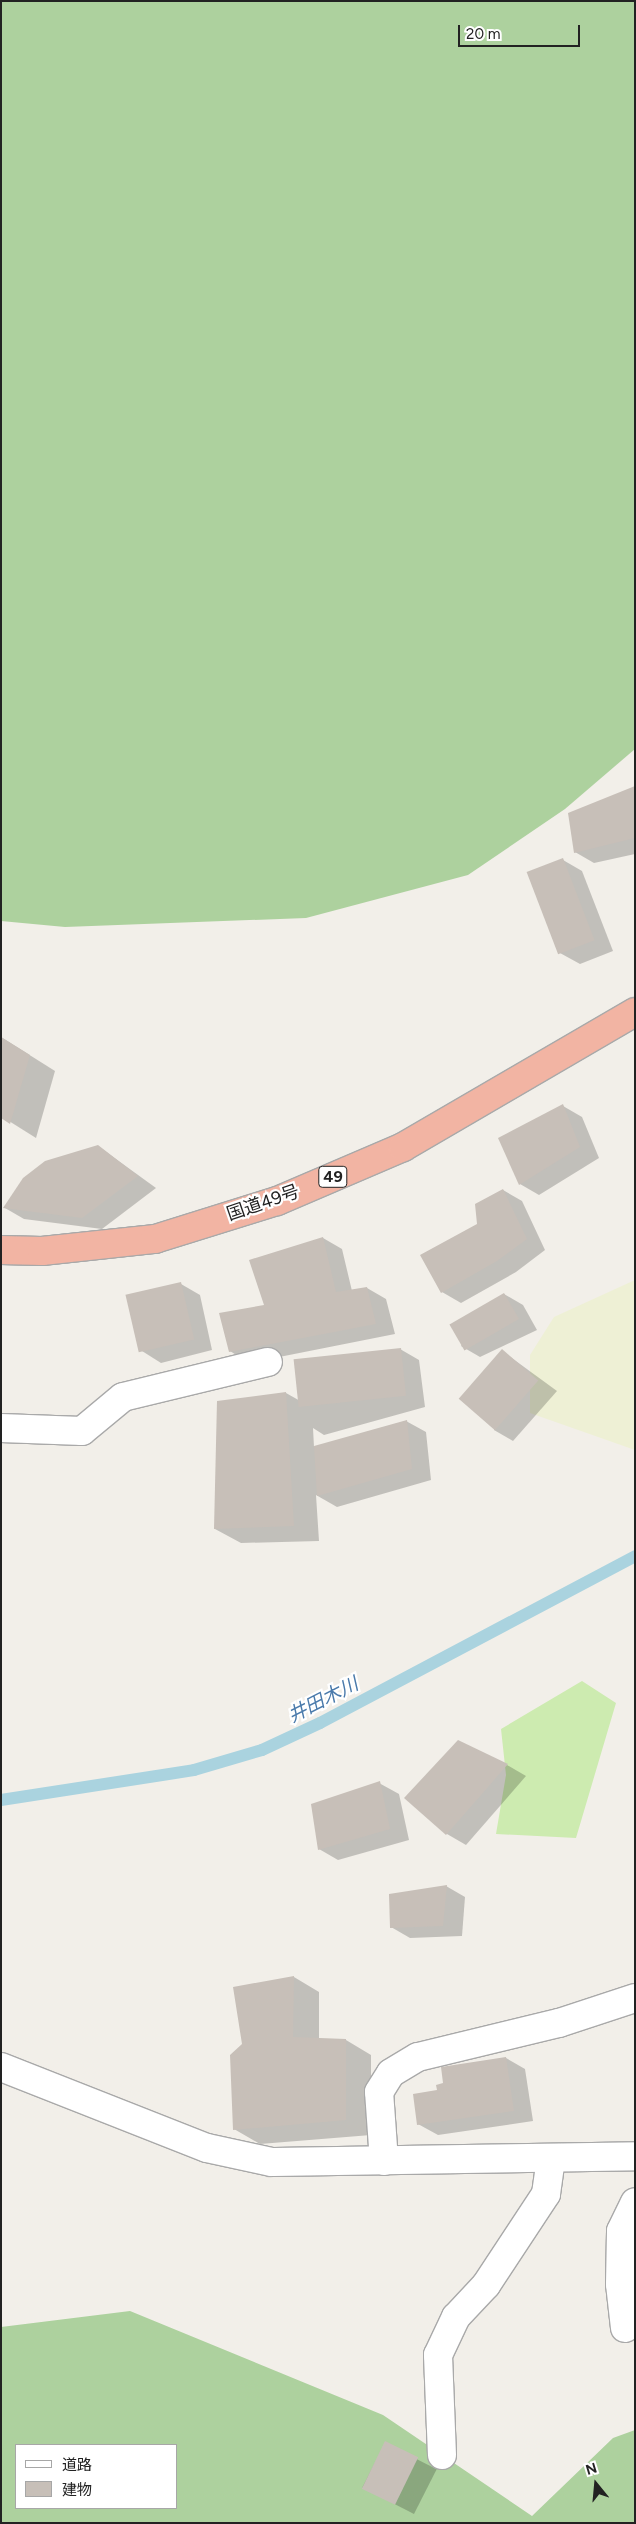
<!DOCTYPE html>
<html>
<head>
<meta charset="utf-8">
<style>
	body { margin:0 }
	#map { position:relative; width:636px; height:2524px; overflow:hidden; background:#f2efe9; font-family:Figtree,"Noto Sans JP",sans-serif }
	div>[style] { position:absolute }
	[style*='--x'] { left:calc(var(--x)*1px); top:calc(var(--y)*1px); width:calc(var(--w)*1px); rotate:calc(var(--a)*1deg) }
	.farmland>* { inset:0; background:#eef0d5 }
	.grass>* { inset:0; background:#cdebb0 }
	.forest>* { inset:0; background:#add19e }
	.shadow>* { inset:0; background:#0003; transform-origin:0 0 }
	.stream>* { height:12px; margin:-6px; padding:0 6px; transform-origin:6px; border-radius:6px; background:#aad3df }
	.building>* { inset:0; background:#c7bfb8; transform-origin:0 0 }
	.roads { filter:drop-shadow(1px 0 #a9a9a9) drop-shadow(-1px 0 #a9a9a9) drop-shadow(0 1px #a9a9a9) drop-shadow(0 -1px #a9a9a9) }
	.minor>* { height:28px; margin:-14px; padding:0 14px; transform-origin:14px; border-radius:14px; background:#fff }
	.trunk>* { height:28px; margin:-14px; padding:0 14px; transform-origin:14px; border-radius:14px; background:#f2b4a3 }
	span { translate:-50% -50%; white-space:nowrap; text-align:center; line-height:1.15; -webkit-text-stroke:4.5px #fff; paint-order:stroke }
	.shield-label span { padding:1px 4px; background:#fff; border:1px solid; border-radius:4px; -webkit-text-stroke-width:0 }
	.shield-label { font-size:16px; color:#222; font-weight:700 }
	.street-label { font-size:18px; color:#222 }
	.water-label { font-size:19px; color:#4a7aab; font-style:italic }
	.frame { position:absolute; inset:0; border:2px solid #222; pointer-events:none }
	.legend { position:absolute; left:15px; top:2444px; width:162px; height:65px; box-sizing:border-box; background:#fff; border:1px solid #a7a7a7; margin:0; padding:6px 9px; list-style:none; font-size:15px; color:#222 }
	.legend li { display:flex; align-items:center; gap:10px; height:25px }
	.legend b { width:25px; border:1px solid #a7a7a7 }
	.north { position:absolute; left:571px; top:2459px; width:50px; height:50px; -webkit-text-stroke:4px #fff; paint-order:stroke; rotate:343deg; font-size:14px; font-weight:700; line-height:20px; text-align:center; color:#222 }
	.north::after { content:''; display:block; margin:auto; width:18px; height:22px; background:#222; clip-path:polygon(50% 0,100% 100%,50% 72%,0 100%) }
	.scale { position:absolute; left:458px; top:25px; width:122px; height:22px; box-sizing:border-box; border:2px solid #222; border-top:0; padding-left:6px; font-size:15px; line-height:18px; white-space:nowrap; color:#222; -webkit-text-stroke:4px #fff; paint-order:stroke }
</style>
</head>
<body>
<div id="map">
	<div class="farmland">
		<div style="clip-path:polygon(635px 1280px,635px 1450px,530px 1413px,530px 1355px,554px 1317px)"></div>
	</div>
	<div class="grass">
		<div style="clip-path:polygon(582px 1681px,616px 1703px,576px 1838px,496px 1834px,506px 1775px,501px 1729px)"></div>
	</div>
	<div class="forest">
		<div style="clip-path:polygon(1px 1px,635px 1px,635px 749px,565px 809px,468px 875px,306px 918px,65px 927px,1px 921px)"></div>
		<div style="clip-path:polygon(evenodd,130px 2311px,383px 2415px,532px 2516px,613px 2438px,635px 2430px,635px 2523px,1px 2523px,1px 2327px,130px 2311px,16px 2445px,176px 2445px,176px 2508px,16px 2508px,16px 2445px)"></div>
	</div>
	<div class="shadow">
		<div style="clip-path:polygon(635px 787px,635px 854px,594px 863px,575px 852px)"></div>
		<div style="clip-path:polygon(563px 860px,582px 871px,613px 951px,580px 964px,560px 953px)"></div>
		<div style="clip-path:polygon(1px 1037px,55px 1071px,36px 1138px,1px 1116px)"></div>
		<div style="clip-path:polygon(563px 1106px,582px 1117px,599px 1158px,539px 1195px,520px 1184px)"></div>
		<div style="clip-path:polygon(98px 1146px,156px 1188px,102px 1229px,24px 1219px,5px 1208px)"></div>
		<div style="clip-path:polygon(503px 1190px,522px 1201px,545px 1250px,516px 1272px,461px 1303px,442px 1292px,478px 1224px)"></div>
		<div style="clip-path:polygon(323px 1238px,342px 1249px,352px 1291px,367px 1288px,386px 1299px,395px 1334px,249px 1363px,230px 1351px)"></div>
		<div style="clip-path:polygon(181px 1284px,200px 1295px,212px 1350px,161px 1363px,142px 1351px)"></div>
		<div style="clip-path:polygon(504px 1294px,523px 1305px,537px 1330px,480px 1357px,461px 1346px)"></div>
		<div style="clip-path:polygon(400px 1349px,419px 1360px,425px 1407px,324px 1435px,313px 1428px,314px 1447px,406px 1421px,426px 1432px,431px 1480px,337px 1507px,316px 1495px,319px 1541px,241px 1543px,215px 1529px,286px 1393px,302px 1402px)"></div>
		<div style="clip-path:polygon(502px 1351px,557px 1391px,513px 1441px,494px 1430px)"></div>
		<div style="clip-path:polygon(507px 1765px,526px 1776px,466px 1845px,447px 1834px,406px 1797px)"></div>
		<div style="clip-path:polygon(379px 1783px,399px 1794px,409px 1840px,338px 1860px,319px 1849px)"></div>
		<div style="clip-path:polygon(446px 1886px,465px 1897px,462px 1936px,410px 1938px,391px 1927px)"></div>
		<div style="clip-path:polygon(294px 1977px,319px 1992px,319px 2039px,346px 2040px,371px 2055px,371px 2135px,260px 2144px,234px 2129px)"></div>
		<div style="clip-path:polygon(506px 2058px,525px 2069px,533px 2121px,438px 2135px,418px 2124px,439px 2091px)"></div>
		<div style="left:385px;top:2443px;width:58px;height:50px;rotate:27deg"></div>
	</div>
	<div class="stream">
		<div style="--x:1;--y:1800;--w:195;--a:-8.8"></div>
		<div style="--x:194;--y:1770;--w:71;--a:-16.4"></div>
		<div style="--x:262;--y:1750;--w:64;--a:-25"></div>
		<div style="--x:320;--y:1723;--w:357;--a:-27.9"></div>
	</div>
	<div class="building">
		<div style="clip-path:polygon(635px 786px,635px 838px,574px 853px,568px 813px)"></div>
		<div style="left:563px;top:858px;width:88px;height:39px;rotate:69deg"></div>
		<div style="clip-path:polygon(1px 1037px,30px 1055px,10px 1124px,1px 1118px)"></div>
		<div style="clip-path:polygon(563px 1104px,580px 1147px,519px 1185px,498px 1138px)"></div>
		<div style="clip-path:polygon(98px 1145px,138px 1176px,82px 1218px,3px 1208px,23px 1178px,45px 1161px)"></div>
		<div style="clip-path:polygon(503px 1189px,527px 1239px,497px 1261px,441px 1293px,420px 1255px,477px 1224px,475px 1204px)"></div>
		<div style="clip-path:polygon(323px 1237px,336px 1292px,367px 1287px,376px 1324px,229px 1352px,219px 1313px,264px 1305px,249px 1260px)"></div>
		<div style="left:181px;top:1282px;width:59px;height:57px;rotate:77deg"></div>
		<div style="left:504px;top:1293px;width:30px;height:63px;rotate:60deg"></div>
		<div style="left:401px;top:1348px;width:48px;height:108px;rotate:84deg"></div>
		<div style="left:502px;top:1349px;width:48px;height:66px;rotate:41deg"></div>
		<div style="clip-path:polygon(286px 1392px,294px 1526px,214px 1529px,217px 1401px)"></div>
		<div style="clip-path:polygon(407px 1420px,412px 1469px,317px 1496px,314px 1446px)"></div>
		<div style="clip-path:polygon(458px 1740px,508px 1764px,446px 1835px,404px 1798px)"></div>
		<div style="clip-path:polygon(380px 1781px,390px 1829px,318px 1850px,311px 1804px)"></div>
		<div style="clip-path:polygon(447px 1885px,443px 1926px,390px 1928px,389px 1894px)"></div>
		<div style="clip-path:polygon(294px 1976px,293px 2037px,346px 2039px,346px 2120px,233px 2130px,230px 2055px,242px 2044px,233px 1987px)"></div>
		<div style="clip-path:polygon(506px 2057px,514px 2111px,417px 2125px,413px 2094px,437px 2090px,436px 2085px,443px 2083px,441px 2067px)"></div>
		<div style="left:385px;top:2441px;width:37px;height:53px;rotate:26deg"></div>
	</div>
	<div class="roads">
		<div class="minor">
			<div style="--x:1;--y:1428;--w:81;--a:2.1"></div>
			<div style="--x:82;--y:1431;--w:53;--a:-39.7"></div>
			<div style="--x:123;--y:1397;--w:149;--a:-13.6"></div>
			<div style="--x:1;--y:2067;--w:221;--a:21.5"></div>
			<div style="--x:207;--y:2148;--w:66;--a:12.2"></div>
			<div style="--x:272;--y:2162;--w:363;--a:-0.9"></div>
			<div style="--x:384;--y:2161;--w:69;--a:-94.1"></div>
			<div style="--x:379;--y:2092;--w:22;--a:-58"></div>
			<div style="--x:391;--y:2073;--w:31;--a:-31"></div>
			<div style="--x:418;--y:2057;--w:145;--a:-13.6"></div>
			<div style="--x:559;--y:2023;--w:80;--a:-18.2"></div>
			<div style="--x:625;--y:2328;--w:44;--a:-96.5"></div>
			<div style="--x:620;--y:2284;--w:53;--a:-88.9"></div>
			<div style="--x:621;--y:2231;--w:32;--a:-64"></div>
			<div style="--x:442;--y:2455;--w:100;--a:-92.3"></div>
			<div style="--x:438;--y:2355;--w:42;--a:-64.7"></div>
			<div style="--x:456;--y:2317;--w:44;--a:-46.8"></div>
			<div style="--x:486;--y:2285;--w:109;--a:-56.6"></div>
			<div style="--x:546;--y:2194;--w:35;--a:-82"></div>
		</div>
		<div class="trunk">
			<div style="--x:1;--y:1250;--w:41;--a:1.4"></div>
			<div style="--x:42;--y:1251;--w:114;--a:-6.1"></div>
			<div style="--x:155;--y:1239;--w:128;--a:-17.3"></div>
			<div style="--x:277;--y:1201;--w:137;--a:-23.2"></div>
			<div style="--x:403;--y:1147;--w:268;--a:-30.2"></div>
		</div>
	</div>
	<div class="shield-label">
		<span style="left:333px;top:1177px">49</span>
	</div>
	<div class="street-label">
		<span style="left:263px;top:1203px;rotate:-19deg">国道49号</span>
	</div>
	<div class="water-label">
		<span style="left:323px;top:1700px;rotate:-27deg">井田木川</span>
	</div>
	<div class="frame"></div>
	<ul class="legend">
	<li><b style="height:6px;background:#fff"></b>道路</li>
	<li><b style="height:14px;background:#c7bfb8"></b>建物</li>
	</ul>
	<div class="north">N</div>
	<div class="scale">20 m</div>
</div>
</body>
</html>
